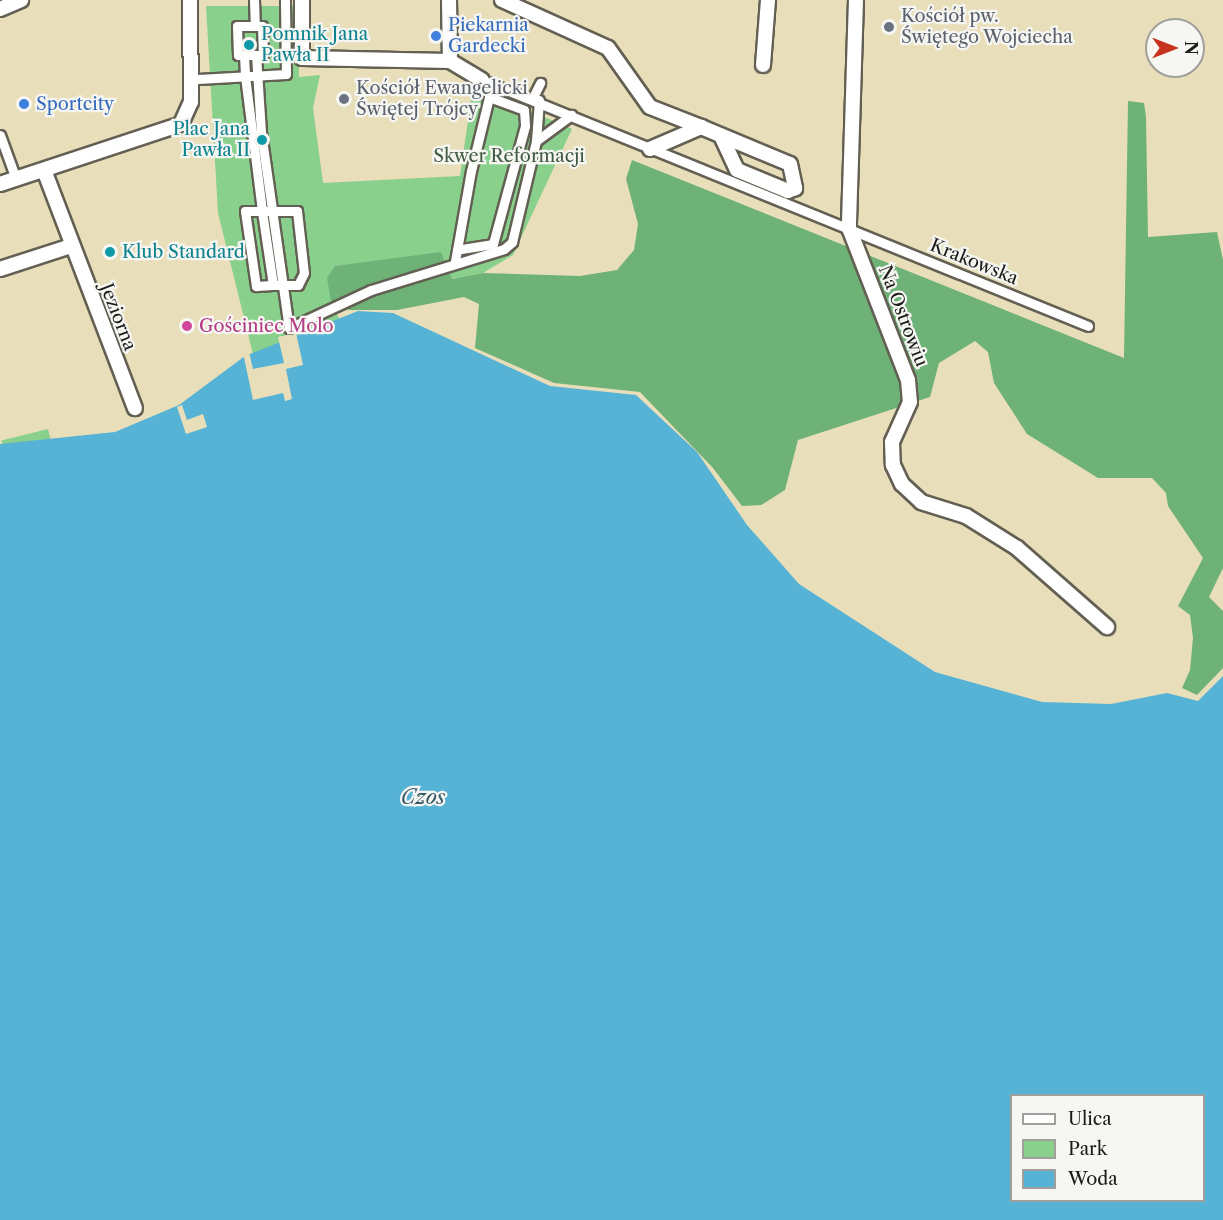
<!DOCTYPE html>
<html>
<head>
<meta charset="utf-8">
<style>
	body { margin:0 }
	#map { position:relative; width:1223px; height:1220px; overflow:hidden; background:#e8deb9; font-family:"Libre Caslon Text",serif }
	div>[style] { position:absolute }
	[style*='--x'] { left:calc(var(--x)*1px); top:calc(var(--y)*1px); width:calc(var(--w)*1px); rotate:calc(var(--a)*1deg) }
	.green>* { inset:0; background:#88d08c; transform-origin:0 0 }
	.forest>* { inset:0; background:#6eb278 }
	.water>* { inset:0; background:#57b3d5 }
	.pier>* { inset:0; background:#e8deb9 }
	.roads { filter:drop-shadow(2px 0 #636053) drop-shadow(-2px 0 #636053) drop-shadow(0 2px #636053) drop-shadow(0 -2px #636053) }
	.pedestrian>* { height:9px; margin:-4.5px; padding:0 4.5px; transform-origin:4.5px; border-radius:4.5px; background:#fff }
	.minor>* { height:14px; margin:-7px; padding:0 7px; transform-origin:7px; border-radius:7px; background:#fff }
	.dots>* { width:16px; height:16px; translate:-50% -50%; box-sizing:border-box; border:3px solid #f6f6f2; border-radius:50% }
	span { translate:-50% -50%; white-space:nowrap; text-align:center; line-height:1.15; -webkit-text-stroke:4.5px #f6f6f2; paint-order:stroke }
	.worship-label { font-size:18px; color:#5b616d }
	.left { translate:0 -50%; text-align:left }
	.shop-label { font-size:18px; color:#366cbe }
	.culture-label { font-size:18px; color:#0d838f }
	.right { translate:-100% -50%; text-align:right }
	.park-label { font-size:18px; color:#425b43 }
	.street-label { font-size:18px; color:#1c1c1c }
	.hotel-label { font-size:18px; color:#b23c85 }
	.water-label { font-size:20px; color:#345866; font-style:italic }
	.legend { position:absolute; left:1010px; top:1094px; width:195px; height:108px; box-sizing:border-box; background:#f6f6f2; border:2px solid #9f9f9c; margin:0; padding:8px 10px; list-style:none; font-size:18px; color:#1c1c1c }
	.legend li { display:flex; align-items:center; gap:12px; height:30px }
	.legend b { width:30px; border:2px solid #9f9f9c }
	.north { position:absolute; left:1145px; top:18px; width:60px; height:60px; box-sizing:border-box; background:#f6f6f2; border:2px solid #9f9f9c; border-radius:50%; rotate:90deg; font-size:16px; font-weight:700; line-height:24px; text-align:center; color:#1c1c1c }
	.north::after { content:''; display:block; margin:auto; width:21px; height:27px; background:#c8321e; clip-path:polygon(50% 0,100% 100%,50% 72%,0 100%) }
</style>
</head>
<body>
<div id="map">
	<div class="green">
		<div style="clip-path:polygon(206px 6px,297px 6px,299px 77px,320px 75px,313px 108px,323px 183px,460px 176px,473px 86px,572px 129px,513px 255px,483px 273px,452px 279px,378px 262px,336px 266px,331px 301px,339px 319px,253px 354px,218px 213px)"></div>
		<div style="left:48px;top:429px;width:12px;height:48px;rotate:76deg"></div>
	</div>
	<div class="forest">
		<div style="clip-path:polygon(1128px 101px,1144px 103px,1146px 117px,1148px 237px,1217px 232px,1223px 260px,1223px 568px,1209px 597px,1223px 611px,1223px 668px,1197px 695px,1182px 688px,1190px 670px,1193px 638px,1190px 615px,1178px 606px,1203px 558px,1168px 506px,1166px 493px,1152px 478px,1098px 478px,1027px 434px,994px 383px,988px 352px,975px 341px,939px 363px,930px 397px,798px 440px,785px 490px,761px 505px,742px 506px,713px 468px,640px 392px,554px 383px,475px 348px,479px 304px,464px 297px,397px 310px,349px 310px,331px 301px,327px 278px,335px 266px,441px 252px,452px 279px,483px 273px,580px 276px,617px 270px,634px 250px,638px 224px,626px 179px,632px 160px,1124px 358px)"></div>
	</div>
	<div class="water">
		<div style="clip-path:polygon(evenodd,358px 311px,393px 313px,550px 386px,636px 395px,697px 452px,747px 525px,799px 584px,935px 672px,1042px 702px,1111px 704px,1167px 693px,1198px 701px,1223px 676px,1223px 1220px,0 1220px,0 444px,115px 432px,179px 405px,245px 356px,358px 311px,1012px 1096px,1204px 1096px,1204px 1200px,1012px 1200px,1012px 1096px)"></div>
	</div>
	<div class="pier">
		<div style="clip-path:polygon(296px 333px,303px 365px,286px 369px,292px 399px,285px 401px,283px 393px,253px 400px,243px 353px,249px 352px,253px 369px,284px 363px,278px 337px)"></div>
		<div style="clip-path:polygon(182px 405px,187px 420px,203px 414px,207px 427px,186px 434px,177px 407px)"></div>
	</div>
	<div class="roads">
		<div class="pedestrian">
			<div style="--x:254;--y:0;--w:26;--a:88"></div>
			<div style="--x:255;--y:26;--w:7;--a:0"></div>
			<div style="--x:262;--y:26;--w:29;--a:88"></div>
			<div style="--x:263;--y:55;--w:7;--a:180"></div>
			<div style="--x:256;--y:55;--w:77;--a:86.3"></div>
			<div style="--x:261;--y:132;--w:198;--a:81.9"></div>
			<div style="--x:289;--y:328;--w:90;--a:-24.9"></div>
			<div style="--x:371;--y:290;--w:139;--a:-17.1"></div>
			<div style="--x:504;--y:249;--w:11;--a:-41"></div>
			<div style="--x:512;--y:242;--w:104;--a:-76.6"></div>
			<div style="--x:536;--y:141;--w:44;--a:-36.6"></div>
			<div style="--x:244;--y:55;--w:6;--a:180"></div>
			<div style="--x:238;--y:55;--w:29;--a:-92"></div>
			<div style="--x:237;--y:26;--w:18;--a:0"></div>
			<div style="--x:256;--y:55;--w:12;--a:180"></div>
			<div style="--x:244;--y:55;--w:21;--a:87"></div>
			<div style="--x:245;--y:76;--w:136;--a:82.8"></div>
			<div style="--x:262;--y:211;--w:17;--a:180"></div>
			<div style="--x:245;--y:211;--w:76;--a:81.7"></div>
			<div style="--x:256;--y:286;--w:17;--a:-3"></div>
			<div style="--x:198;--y:79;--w:88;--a:-3.3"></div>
			<div style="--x:286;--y:74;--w:74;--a:-90.8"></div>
			<div style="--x:482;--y:80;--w:654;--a:22.09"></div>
			<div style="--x:533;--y:97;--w:16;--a:-63"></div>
			<div style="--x:0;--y:135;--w:47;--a:70"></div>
			<div style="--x:536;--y:141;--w:41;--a:-85.8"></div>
			<div style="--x:262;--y:211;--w:35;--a:0"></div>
			<div style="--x:297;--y:211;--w:62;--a:83.6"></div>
			<div style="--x:304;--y:273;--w:13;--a:117"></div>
			<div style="--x:298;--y:285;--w:25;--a:180"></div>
			<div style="--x:273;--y:285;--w:75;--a:-98.5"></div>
			<div style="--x:455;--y:261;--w:11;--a:-80"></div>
			<div style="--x:457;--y:250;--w:80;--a:-80"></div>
			<div style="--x:471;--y:171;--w:76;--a:-76.3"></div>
			<div style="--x:489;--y:97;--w:37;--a:20"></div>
			<div style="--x:524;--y:110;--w:16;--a:86"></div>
			<div style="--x:525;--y:126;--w:122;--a:105.2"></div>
			<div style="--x:493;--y:244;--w:36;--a:171"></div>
		</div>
		<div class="minor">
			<div style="--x:302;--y:0;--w:58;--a:90"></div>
			<div style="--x:302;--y:58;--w:148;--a:1.2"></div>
			<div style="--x:449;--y:0;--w:61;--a:89.1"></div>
			<div style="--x:502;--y:0;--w:116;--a:24.4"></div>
			<div style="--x:608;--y:48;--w:72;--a:54.6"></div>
			<div style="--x:650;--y:107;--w:55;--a:21.4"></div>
			<div style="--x:701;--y:127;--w:96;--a:22.6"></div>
			<div style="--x:790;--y:164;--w:25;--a:78"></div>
			<div style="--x:795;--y:188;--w:8;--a:157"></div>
			<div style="--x:788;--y:191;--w:55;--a:-157.6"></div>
			<div style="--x:737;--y:170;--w:38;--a:-115"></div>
			<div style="--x:856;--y:0;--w:228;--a:91.8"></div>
			<div style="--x:849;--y:228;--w:163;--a:68.8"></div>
			<div style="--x:908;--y:380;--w:22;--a:85"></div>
			<div style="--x:910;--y:402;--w:44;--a:114.2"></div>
			<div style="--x:892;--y:442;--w:23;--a:88"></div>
			<div style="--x:893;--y:465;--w:21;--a:65"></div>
			<div style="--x:902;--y:484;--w:26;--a:43"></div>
			<div style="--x:921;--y:502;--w:47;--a:17.3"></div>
			<div style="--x:966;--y:516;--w:60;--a:32.1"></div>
			<div style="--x:1017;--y:548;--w:120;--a:41.3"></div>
			<div style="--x:0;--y:9;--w:23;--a:-23"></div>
			<div style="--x:450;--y:61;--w:37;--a:31"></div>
			<div style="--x:763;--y:65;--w:65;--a:-85.6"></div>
			<div style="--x:650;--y:149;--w:56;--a:-23.3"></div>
			<div style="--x:44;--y:170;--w:255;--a:69.1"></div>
			<div style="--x:0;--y:184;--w:191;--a:-18.3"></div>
			<div style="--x:181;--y:124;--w:24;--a:-66"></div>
			<div style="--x:191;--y:102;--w:102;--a:-90.6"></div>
			<div style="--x:0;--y:269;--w:75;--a:-17.9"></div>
		</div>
	</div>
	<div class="dots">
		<div style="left:889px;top:27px;background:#6b7280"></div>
		<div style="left:436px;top:36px;background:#3f7fe0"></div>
		<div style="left:249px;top:45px;background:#0f9aa8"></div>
		<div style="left:344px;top:99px;background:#6b7280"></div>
		<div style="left:24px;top:104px;background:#3f7fe0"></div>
		<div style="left:262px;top:140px;background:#0f9aa8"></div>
		<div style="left:110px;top:252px;background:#0f9aa8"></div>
		<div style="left:187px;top:326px;background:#d1479c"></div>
	</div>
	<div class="worship-label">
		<span class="left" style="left:901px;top:27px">Kościół pw.<br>Świętego Wojciecha</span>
		<span class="left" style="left:356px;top:99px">Kościół Ewangelicki<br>Świętej Trójcy</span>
	</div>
	<div class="shop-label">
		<span class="left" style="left:448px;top:36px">Piekarnia<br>Gardecki</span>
		<span class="left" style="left:36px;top:104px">Sportcity</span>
	</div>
	<div class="culture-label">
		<span class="left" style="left:261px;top:45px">Pomnik Jana<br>Pawła II</span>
		<span class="right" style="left:250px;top:140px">Plac Jana<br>Pawła II</span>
		<span class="left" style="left:122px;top:252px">Klub Standard</span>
	</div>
	<div class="park-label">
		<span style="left:509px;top:156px">Skwer Reformacji</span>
	</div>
	<div class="street-label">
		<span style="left:974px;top:262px;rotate:22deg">Krakowska</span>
		<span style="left:903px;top:316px;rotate:69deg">Na Ostrowiu</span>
		<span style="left:118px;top:317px;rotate:69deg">Jeziorna</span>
	</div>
	<div class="hotel-label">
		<span class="left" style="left:199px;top:326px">Gościniec Molo</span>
	</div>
	<div class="water-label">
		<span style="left:423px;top:797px">Czos</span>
	</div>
	<ul class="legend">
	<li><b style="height:8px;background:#fff"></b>Ulica</li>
	<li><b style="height:16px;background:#88d08c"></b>Park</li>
	<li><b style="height:16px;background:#57b3d5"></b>Woda</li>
	</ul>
	<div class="north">N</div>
</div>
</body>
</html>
